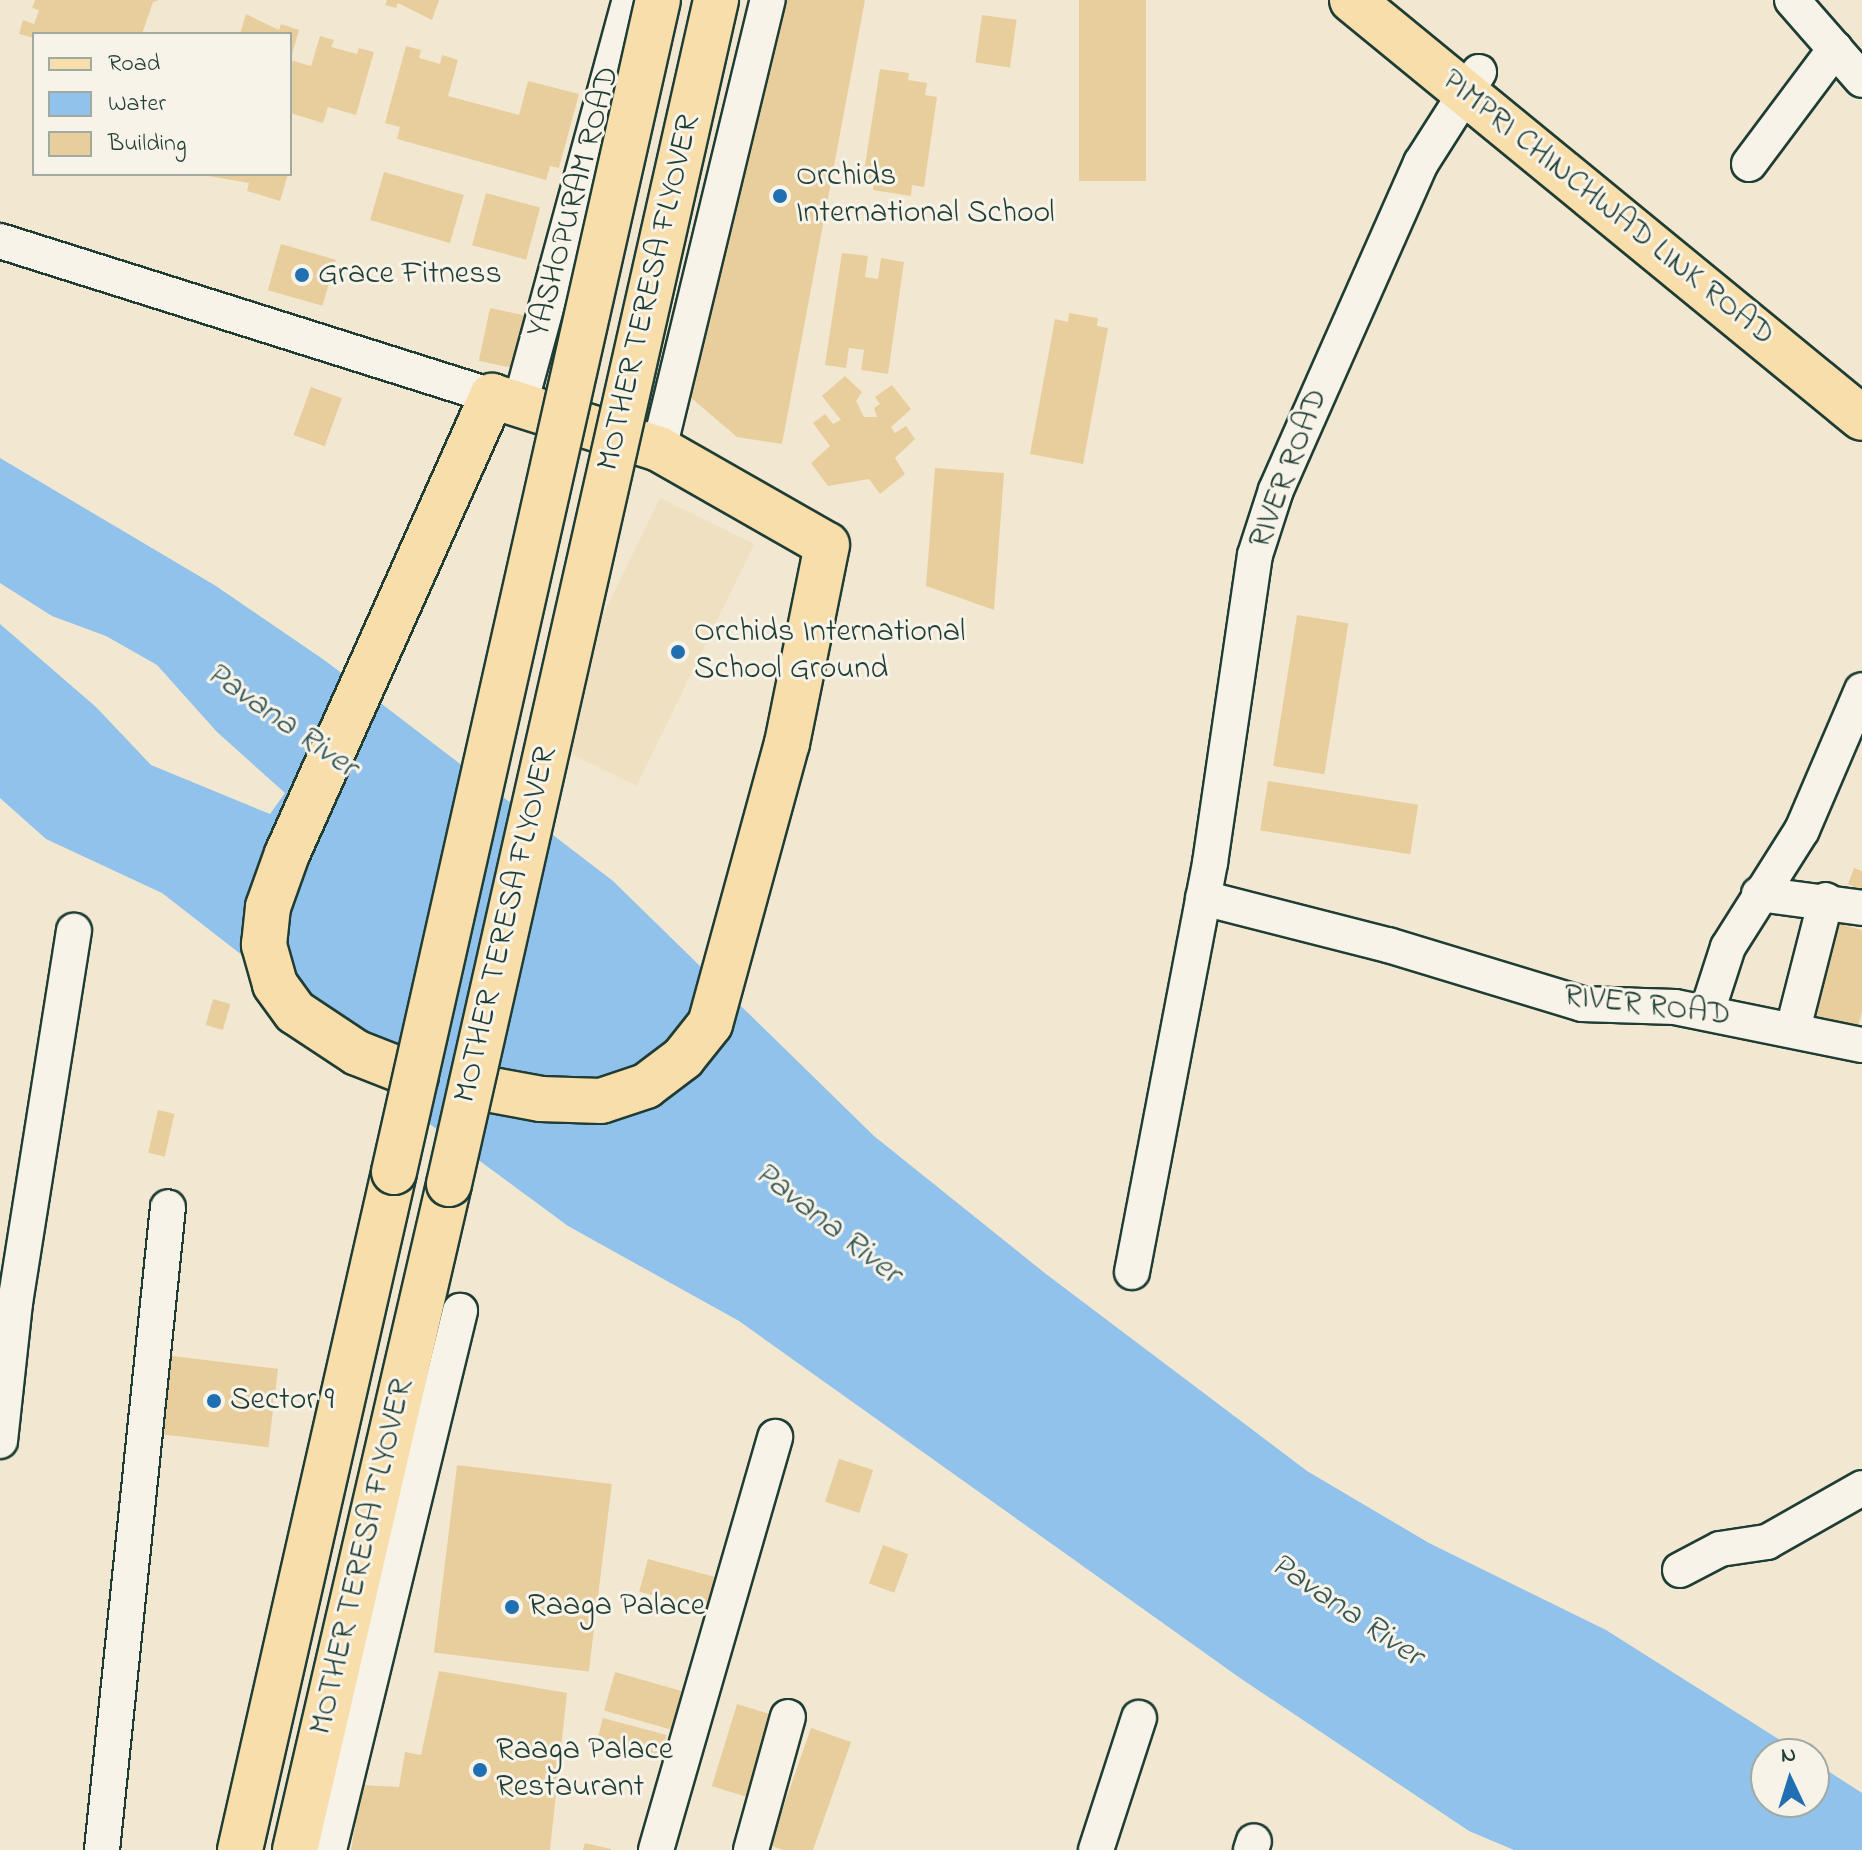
<!DOCTYPE html>
<html>
<head>
<meta charset="utf-8">
<style>
	body { margin:0 }
	#map { position:relative; width:1862px; height:1850px; overflow:hidden; background:#f2e8d2; font-family:"Indie Flower",sans-serif }
	div>[style] { position:absolute }
	[style*='--x'] { left:calc(var(--x)*1px); top:calc(var(--y)*1px); width:calc(var(--w)*1px); rotate:calc(var(--a)*1deg) }
	.built>* { inset:0; background:#efe0c2; transform-origin:0 0 }
	.water>* { inset:0; background:#90c2ec }
	.building>* { inset:0; background:#e8ce9d; transform-origin:0 0 }
	.roads { filter:drop-shadow(2px 0 #1f3d34) drop-shadow(-2px 0 #1f3d34) drop-shadow(0 2px #1f3d34) drop-shadow(0 -2px #1f3d34) }
	.minor>* { height:34px; margin:-17px; padding:0 17px; transform-origin:17px; border-radius:17px; background:#f7f3e8 }
	.major>* { height:44px; margin:-22px; padding:0 22px; transform-origin:22px; border-radius:22px; background:#f8deab }
	.bridges { filter:drop-shadow(2px 0 #1f3d34) drop-shadow(-2px 0 #1f3d34) drop-shadow(0 2px #1f3d34) drop-shadow(0 -2px #1f3d34) }
	.major-bridge>* { height:44px; margin:-22px; padding:0 22px; transform-origin:22px; border-radius:22px; background:#f8deab }
	.dots>* { width:22px; height:22px; translate:-50% -50%; box-sizing:border-box; border:4px solid #f7f3e8; border-radius:50% }
	span { translate:-50% -50%; white-space:nowrap; text-align:center; line-height:1.15; -webkit-text-stroke:6px #f7f3e8; paint-order:stroke }
	.poi-label { font-size:32px; color:#1f3d34 }
	.left { translate:0 -50%; text-align:left }
	.street-label { font-size:32px; color:#1f3d34 }
	.water-label { font-size:34px; color:#365859; font-style:italic }
	.legend { position:absolute; left:32px; top:32px; width:260px; height:144px; box-sizing:border-box; background:#f7f3e8; border:2px solid #a1aaa0; margin:0; padding:10px 14px; list-style:none; font-size:24px; color:#1f3d34 }
	.legend li { display:flex; align-items:center; gap:16px; height:40px }
	.legend b { width:40px; border:2px solid #a1aaa0 }
	.north { position:absolute; left:1750px; top:1738px; width:80px; height:80px; box-sizing:border-box; background:#f7f3e8; border:2px solid #a1aaa0; border-radius:50%; rotate:356deg; font-size:22px; font-weight:700; line-height:32px; text-align:center; color:#1f3d34 }
	.north::after { content:''; display:block; margin:auto; width:28px; height:36px; background:#1f6fb2; clip-path:polygon(50% 0,100% 100%,50% 72%,0 100%) }
</style>
</head>
<body>
<div id="map">
	<div class="built">
		<div style="left:660px;top:498px;width:105px;height:269px;rotate:26deg"></div>
	</div>
	<div class="water">
		<div style="clip-path:polygon(0 458px,216px 586px,327px 662px,613px 881px,874px 1136px,1046px 1274px,1307px 1471px,1429px 1543px,1606px 1630px,1802px 1754px,1766px 1754px,1766px 1802px,1814px 1802px,1814px 1762px,1862px 1793px,1862px 1850px,1514px 1850px,1469px 1831px,1240px 1678px,739px 1321px,568px 1226px,412px 1111px,261px 970px,162px 893px,46px 839px,0 798px,0 624px,96px 707px,151px 765px,270px 814px,285px 793px,217px 732px,157px 665px,106px 636px,52px 616px,0 583px)"></div>
	</div>
	<div class="building">
		<div style="clip-path:polygon(35px 0,159px 0,153px 2px,142px 34px,34px 34px,34px 38px,19px 34px,23px 20px,34px 24px,39px 10px,32px 8px)"></div>
		<div style="clip-path:polygon(387px 0,439px 0,432px 20px,398px 3px,396px 8px,385px 5px)"></div>
		<div style="clip-path:polygon(780px 0,865px 0,782px 444px,737px 437px,683px 391px)"></div>
		<div style="left:1079px;top:0;width:67px;height:181px"></div>
		<div style="clip-path:polygon(246px 14px,279px 30px,281px 24px,299px 30px,291px 58px,290px 34px,240px 34px)"></div>
		<div style="left:982px;top:15px;width:35px;height:48px;rotate:8deg"></div>
		<div style="clip-path:polygon(320px 36px,334px 40px,331px 47px,357px 54px,359px 48px,374px 52px,356px 115px,328px 107px,323px 123px,290px 113px,290px 60px,311px 66px)"></div>
		<div style="clip-path:polygon(406px 46px,421px 50px,419px 58px,440px 64px,442px 55px,458px 60px,448px 96px,519px 115px,528px 81px,579px 94px,559px 168px,550px 166px,546px 180px,397px 139px,400px 127px,385px 123px)"></div>
		<div style="clip-path:polygon(880px 69px,909px 73px,908px 80px,927px 83px,925px 95px,937px 97px,924px 187px,912px 185px,911px 196px,873px 190px,874px 180px,863px 178px)"></div>
		<div style="left:384px;top:172px;width:83px;height:50px;rotate:16deg"></div>
		<div style="clip-path:polygon(197px 174px,288px 174px,280px 201px,247px 191px,249px 183px)"></div>
		<div style="left:486px;top:193px;width:56px;height:54px;rotate:15deg"></div>
		<div style="left:281px;top:244px;width:57px;height:48px;rotate:16deg"></div>
		<div style="clip-path:polygon(842px 253px,868px 256px,865px 277px,878px 279px,881px 258px,904px 262px,888px 374px,861px 370px,864px 350px,849px 348px,846px 368px,825px 365px)"></div>
		<div style="left:490px;top:308px;width:38px;height:54px;rotate:12deg"></div>
		<div style="clip-path:polygon(1069px 313px,1098px 318px,1097px 326px,1108px 328px,1083px 464px,1030px 454px,1055px 319px,1068px 322px)"></div>
		<div style="clip-path:polygon(845px 376px,862px 392px,856px 401px,864px 417px,877px 417px,874px 408px,880px 404px,875px 397px,892px 385px,911px 409px,891px 427px,895px 433px,906px 426px,915px 439px,895px 458px,905px 474px,880px 494px,869px 479px,828px 486px,811px 463px,830px 446px,813px 423px,825px 414px,833px 424px,841px 420px,822px 396px)"></div>
		<div style="left:311px;top:387px;width:33px;height:51px;rotate:20deg"></div>
		<div style="clip-path:polygon(935px 468px,1004px 473px,994px 610px,926px 586px)"></div>
		<div style="left:1297px;top:615px;width:52px;height:153px;rotate:9deg"></div>
		<div style="left:1268px;top:781px;width:152px;height:50px;rotate:9deg"></div>
		<div style="clip-path:polygon(1854px 868px,1862px 871px,1862px 890px,1848px 884px)"></div>
		<div style="clip-path:polygon(1833px 922px,1862px 930px,1862px 1012px,1856px 1034px,1806px 1020px)"></div>
		<div style="left:213px;top:999px;width:18px;height:27px;rotate:16deg"></div>
		<div style="left:158px;top:1110px;width:17px;height:44px;rotate:13deg"></div>
		<div style="left:157px;top:1354px;width:122px;height:79px;rotate:7deg"></div>
		<div style="left:839px;top:1459px;width:36px;height:45px;rotate:18deg"></div>
		<div style="left:457px;top:1465px;width:156px;height:189px;rotate:7deg"></div>
		<div style="left:883px;top:1545px;width:27px;height:41px;rotate:20deg"></div>
		<div style="left:648px;top:1559px;width:81px;height:34px;rotate:15deg"></div>
		<div style="clip-path:polygon(439px 1671px,567px 1693px,550px 1850px,351px 1850px,362px 1785px,399px 1787px,405px 1752px,421px 1755px)"></div>
		<div style="left:615px;top:1672px;width:71px;height:40px;rotate:16deg"></div>
		<div style="left:737px;top:1704px;width:42px;height:86px;rotate:17deg"></div>
		<div style="left:603px;top:1718px;width:66px;height:25px;rotate:15deg"></div>
		<div style="clip-path:polygon(811px 1728px,851px 1742px,813px 1850px,783px 1850px,770px 1845px)"></div>
		<div style="clip-path:polygon(585px 1843px,611px 1849px,611px 1850px,583px 1850px)"></div>
	</div>
	<div class="roads">
		<div class="minor">
			<div style="--x:1792;--y:0;--w:106;--a:48.8"></div>
			<div style="--x:1749;--y:164;--w:144;--a:-53.2"></div>
			<div style="--x:0;--y:241;--w:516;--a:17.49"></div>
			<div style="--x:520;--y:404;--w:419;--a:-74.8"></div>
			<div style="--x:659;--y:449;--w:462;--a:-76.4"></div>
			<div style="--x:1759;--y:894;--w:104;--a:7.7"></div>
			<div style="--x:1203;--y:898;--w:191;--a:14.3"></div>
			<div style="--x:1388;--y:945;--w:203;--a:16.9"></div>
			<div style="--x:1582;--y:1004;--w:93;--a:1.8"></div>
			<div style="--x:1675;--y:1007;--w:191;--a:11.5"></div>
			<div style="--x:1707;--y:1012;--w:68;--a:-72.1"></div>
			<div style="--x:1728;--y:947;--w:138;--a:-57.7"></div>
			<div style="--x:1802;--y:830;--w:152;--a:-66.8"></div>
			<div style="--x:1793;--y:1029;--w:133;--a:-75.7"></div>
			<div style="--x:1132;--y:1272;--w:416;--a:-79.2"></div>
			<div style="--x:1210;--y:863;--w:311;--a:-81.7"></div>
			<div style="--x:1255;--y:555;--w:68;--a:-72.1"></div>
			<div style="--x:1276;--y:490;--w:358;--a:-66.1"></div>
			<div style="--x:1421;--y:163;--w:108;--a:-57.5"></div>
			<div style="--x:0;--y:1441;--w:139;--a:-83.8"></div>
			<div style="--x:15;--y:1303;--w:377;--a:-81"></div>
			<div style="--x:1680;--y:1570;--w:45;--a:-27.7"></div>
			<div style="--x:1720;--y:1549;--w:48;--a:-8.5"></div>
			<div style="--x:1767;--y:1542;--w:109;--a:-29.6"></div>
			<div style="--x:102;--y:1850;--w:646;--a:-84.14"></div>
			<div style="--x:329;--y:1850;--w:555;--a:-76.34"></div>
			<div style="--x:656;--y:1850;--w:430;--a:-73.9"></div>
			<div style="--x:751;--y:1850;--w:138;--a:-74.5"></div>
			<div style="--x:1096;--y:1850;--w:139;--a:-72"></div>
			<div style="--x:1251;--y:1850;--w:9;--a:-72"></div>
		</div>
		<div class="major">
			<div style="--x:1352;--y:0;--w:659;--a:39.34"></div>
			<div style="--x:416;--y:1076;--w:63;--a:-158.7"></div>
			<div style="--x:357;--y:1053;--w:74;--a:-146.5"></div>
			<div style="--x:295;--y:1012;--w:34;--a:-126"></div>
			<div style="--x:275;--y:984;--w:41;--a:-105.8"></div>
			<div style="--x:264;--y:945;--w:38;--a:-84"></div>
			<div style="--x:268;--y:907;--w:56;--a:-70.3"></div>
			<div style="--x:287;--y:854;--w:502;--a:-65.89"></div>
			<div style="--x:492;--y:396;--w:175;--a:17.6"></div>
			<div style="--x:659;--y:449;--w:193;--a:29.7"></div>
			<div style="--x:827;--y:545;--w:202;--a:101.4"></div>
			<div style="--x:787;--y:743;--w:291;--a:105.3"></div>
			<div style="--x:710;--y:1024;--w:43;--a:128.5"></div>
			<div style="--x:683;--y:1058;--w:46;--a:142.9"></div>
			<div style="--x:646;--y:1086;--w:47;--a:161.6"></div>
			<div style="--x:601;--y:1101;--w:60;--a:-178.1"></div>
			<div style="--x:541;--y:1099;--w:71;--a:-169.5"></div>
			<div style="--x:240;--y:1850;--w:695;--a:-77.2"></div>
			<div style="--x:295;--y:1850;--w:684;--a:-76.98"></div>
		</div>
	</div>
	<div class="bridges">
		<div class="major-bridge">
			<div style="--x:394;--y:1172;--w:1201;--a:-77.31"></div>
			<div style="--x:449;--y:1184;--w:1214;--a:-77.29"></div>
		</div>
	</div>
	<div class="dots">
		<div style="left:780px;top:196px;background:#1f6fb2"></div>
		<div style="left:302px;top:275px;background:#1f6fb2"></div>
		<div style="left:678px;top:652px;background:#1f6fb2"></div>
		<div style="left:214px;top:1401px;background:#1f6fb2"></div>
		<div style="left:512px;top:1607px;background:#1f6fb2"></div>
		<div style="left:480px;top:1770px;background:#1f6fb2"></div>
	</div>
	<div class="poi-label">
		<span class="left" style="left:796px;top:196px">Orchids<br>International School</span>
		<span class="left" style="left:318px;top:275px">Grace Fitness</span>
		<span class="left" style="left:694px;top:652px">Orchids International<br>School Ground</span>
		<span class="left" style="left:230px;top:1401px">Sector 9</span>
		<span class="left" style="left:528px;top:1607px">Raaga Palace</span>
		<span class="left" style="left:496px;top:1770px">Raaga Palace<br>Restaurant</span>
	</div>
	<div class="street-label">
		<span style="left:575px;top:202px;rotate:-75deg">YASHOPURAM ROAD</span>
		<span style="left:1607px;top:209px;rotate:39deg">PIMPRI CHINCHWAD LINK ROAD</span>
		<span style="left:650px;top:293px;rotate:-77deg">MOTHER TERESA FLYOVER</span>
		<span style="left:1290px;top:469px;rotate:-69deg">RIVER ROAD</span>
		<span style="left:507px;top:925px;rotate:-77deg">MOTHER TERESA FLYOVER</span>
		<span style="left:1647px;top:1007px;rotate:7deg">RIVER ROAD</span>
		<span style="left:363px;top:1557px;rotate:-77deg">MOTHER TERESA FLYOVER</span>
	</div>
	<div class="water-label">
		<span style="left:281px;top:721px;rotate:35deg">Pavana River</span>
		<span style="left:827px;top:1224px;rotate:38deg">Pavana River</span>
		<span style="left:1346px;top:1611px;rotate:34deg">Pavana River</span>
	</div>
	<ul class="legend">
	<li><b style="height:10px;background:#f8deab"></b>Road</li>
	<li><b style="height:22px;background:#90c2ec"></b>Water</li>
	<li><b style="height:22px;background:#e8ce9d"></b>Building</li>
	</ul>
	<div class="north">N</div>
</div>
</body>
</html>
